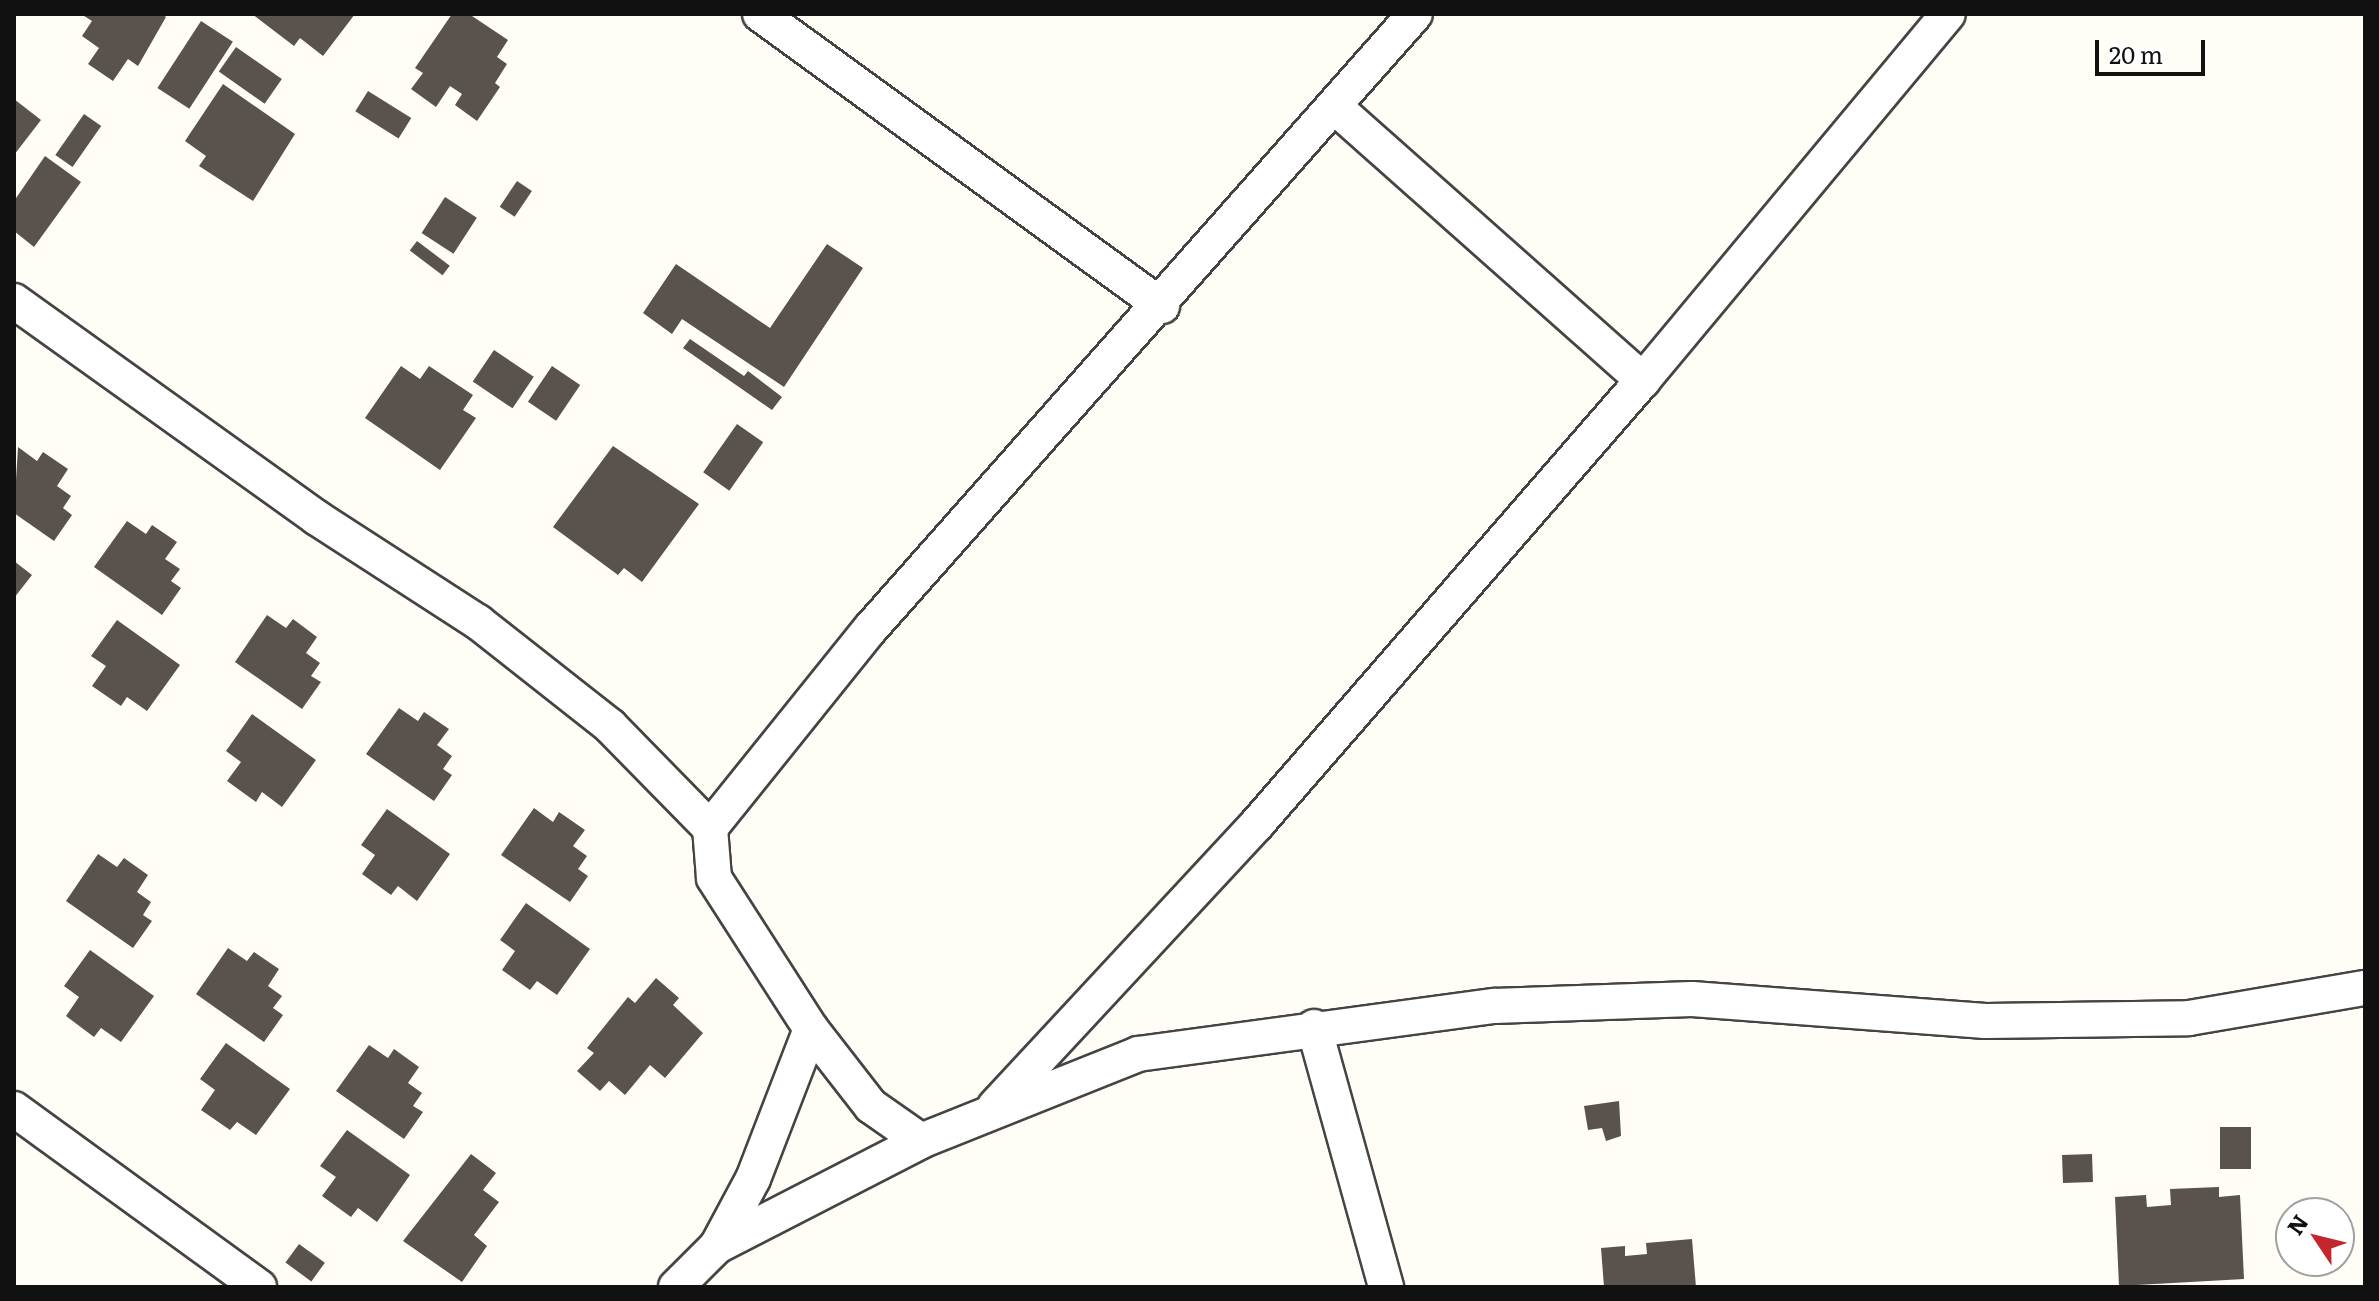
<!DOCTYPE html>
<html>
<head>
<meta charset="utf-8">
<style>
	body { margin:0 }
	#map { position:relative; width:2379px; height:1301px; overflow:hidden; background:#fffdf5; font-family:Literata,serif }
	div>[style] { position:absolute }
	[style*='--x'] { left:calc(var(--x)*1px); top:calc(var(--y)*1px); width:calc(var(--w)*1px); rotate:calc(var(--a)*1deg) }
	.building>* { inset:0; background:#5a524d; transform-origin:0 0 }
	.roads { filter:drop-shadow(2px 0 #444) drop-shadow(-2px 0 #444) drop-shadow(0 2px #444) drop-shadow(0 -2px #444) }
	.street>* { height:34px; margin:-17px; padding:0 17px; transform-origin:17px; border-radius:17px; background:#fff }
	span { translate:-50% -50%; white-space:nowrap; text-align:center; line-height:1.15; -webkit-text-stroke:8px #fff; paint-order:stroke }
	.frame { position:absolute; inset:0; border:16px solid #111; pointer-events:none }
	.north { position:absolute; left:2275px; top:1197px; width:80px; height:80px; box-sizing:border-box; background:#fff; border:2px solid #a0a0a0; border-radius:50%; rotate:305deg; font-size:22px; font-weight:700; line-height:32px; text-align:center; color:#111 }
	.north::after { content:''; display:block; margin:auto; width:28px; height:36px; background:#c4262e; clip-path:polygon(50% 0,100% 100%,50% 72%,0 100%) }
	.scale { position:absolute; left:2095px; top:40px; width:110px; height:36px; box-sizing:border-box; border:4px solid #111; border-top:0; padding-left:10px; font-size:24px; line-height:28px; white-space:nowrap; color:#111; -webkit-text-stroke:6px #fff; paint-order:stroke }
</style>
</head>
<body>
<div id="map">
	<div class="building">
		<div style="clip-path:polygon(81px 14px,162px 14px,166px 17px,138px 66px,128px 59px,113px 81px,88px 64px,99px 48px,82px 36px,92px 21px)"></div>
		<div style="clip-path:polygon(252px 14px,355px 14px,323px 56px,300px 38px,294px 46px)"></div>
		<div style="clip-path:polygon(452px 14px,469px 14px,508px 40px,497px 57px,507px 64px,495px 83px,500px 87px,477px 121px,455px 105px,462px 94px,450px 86px,436px 107px,411px 89px,423px 73px,415px 68px)"></div>
		<div style="left:201px;top:21px;width:38px;height:80px;rotate:33deg"></div>
		<div style="left:236px;top:47px;width:56px;height:30px;rotate:35deg"></div>
		<div style="clip-path:polygon(223px 84px,295px 134px,253px 201px,199px 166px,206px 156px,185px 141px)"></div>
		<div style="left:368px;top:91px;width:51px;height:24px;rotate:32deg"></div>
		<div style="clip-path:polygon(14px 99px,41px 120px,14px 155px)"></div>
		<div style="left:84px;top:114px;width:21px;height:50px;rotate:35deg"></div>
		<div style="clip-path:polygon(45px 156px,81px 182px,34px 247px,14px 231px,14px 201px)"></div>
		<div style="left:517px;top:181px;width:18px;height:31px;rotate:34deg"></div>
		<div style="left:445px;top:197px;width:38px;height:43px;rotate:33deg"></div>
		<div style="left:417px;top:241px;width:41px;height:12px;rotate:37deg"></div>
		<div style="clip-path:polygon(827px 244px,863px 268px,784px 387px,682px 319px,672px 334px,643px 313px,676px 264px,770px 328px)"></div>
		<div style="clip-path:polygon(690px 339px,744px 376px,748px 371px,782px 397px,772px 410px,683px 348px)"></div>
		<div style="left:494px;top:350px;width:48px;height:38px;rotate:34deg"></div>
		<div style="clip-path:polygon(401px 366px,420px 379px,429px 366px,473px 395px,463px 410px,476px 418px,440px 470px,365px 418px)"></div>
		<div style="left:552px;top:366px;width:34px;height:43px;rotate:34deg"></div>
		<div style="left:737px;top:424px;width:32px;height:59px;rotate:35deg"></div>
		<div style="clip-path:polygon(613px 446px,699px 504px,642px 582px,624px 568px,618px 575px,553px 527px)"></div>
		<div style="clip-path:polygon(18px 447px,37px 461px,43px 452px,68px 469px,57px 486px,71px 496px,63px 508px,72px 515px,54px 541px,14px 513px)"></div>
		<div style="clip-path:polygon(127px 521px,146px 534px,152px 525px,177px 542px,165px 559px,180px 569px,171px 581px,181px 588px,162px 615px,94px 567px)"></div>
		<div style="clip-path:polygon(14px 561px,32px 575px,14px 598px)"></div>
		<div style="clip-path:polygon(267px 615px,286px 628px,293px 619px,317px 637px,306px 653px,320px 663px,311px 676px,321px 682px,302px 709px,235px 662px)"></div>
		<div style="clip-path:polygon(117px 620px,180px 665px,147px 711px,127px 697px,121px 706px,92px 686px,106px 666px,91px 656px)"></div>
		<div style="clip-path:polygon(399px 708px,418px 721px,424px 712px,449px 729px,437px 745px,452px 756px,443px 769px,452px 775px,434px 801px,366px 754px)"></div>
		<div style="clip-path:polygon(252px 714px,316px 760px,282px 807px,262px 792px,256px 802px,227px 781px,241px 762px,226px 751px)"></div>
		<div style="clip-path:polygon(534px 808px,553px 822px,559px 812px,585px 830px,573px 846px,587px 856px,578px 869px,588px 876px,570px 902px,501px 855px)"></div>
		<div style="clip-path:polygon(387px 809px,450px 854px,417px 901px,398px 886px,391px 895px,362px 874px,375px 855px,361px 845px)"></div>
		<div style="clip-path:polygon(98px 854px,117px 867px,124px 858px,148px 875px,137px 892px,151px 902px,143px 915px,152px 921px,133px 948px,66px 901px)"></div>
		<div style="clip-path:polygon(526px 903px,590px 949px,557px 995px,537px 981px,530px 990px,502px 970px,515px 951px,500px 940px)"></div>
		<div style="clip-path:polygon(228px 948px,247px 961px,254px 952px,279px 969px,268px 986px,282px 996px,273px 1008px,283px 1015px,264px 1042px,196px 994px)"></div>
		<div style="clip-path:polygon(90px 950px,154px 996px,121px 1042px,101px 1028px,94px 1037px,66px 1016px,79px 997px,64px 986px)"></div>
		<div style="clip-path:polygon(656px 978px,679px 998px,673px 1005px,703px 1033px,665px 1078px,650px 1065px,625px 1095px,609px 1081px,600px 1091px,577px 1071px,594px 1053px,587px 1048px,628px 997px,635px 1003px)"></div>
		<div style="clip-path:polygon(226px 1043px,290px 1089px,256px 1135px,237px 1122px,230px 1130px,201px 1110px,215px 1090px,200px 1079px)"></div>
		<div style="clip-path:polygon(369px 1045px,388px 1058px,394px 1049px,419px 1067px,408px 1083px,422px 1093px,413px 1106px,423px 1112px,404px 1139px,336px 1091px)"></div>
		<div style="clip-path:polygon(1619px 1101px,1621px 1136px,1606px 1141px,1602px 1128px,1588px 1130px,1584px 1106px)"></div>
		<div style="left:2251px;top:1127px;width:42px;height:31px;rotate:90deg"></div>
		<div style="clip-path:polygon(347px 1130px,410px 1175px,377px 1222px,358px 1208px,351px 1217px,322px 1196px,336px 1177px,320px 1166px)"></div>
		<div style="clip-path:polygon(471px 1154px,496px 1173px,483px 1190px,499px 1202px,474px 1235px,487px 1246px,462px 1282px,403px 1241px)"></div>
		<div style="left:2092px;top:1154px;width:28px;height:30px;rotate:88deg"></div>
		<div style="clip-path:polygon(2219px 1187px,2219px 1197px,2240px 1195px,2244px 1279px,2119px 1286px,2115px 1197px,2146px 1195px,2147px 1207px,2171px 1205px,2170px 1189px)"></div>
		<div style="clip-path:polygon(1692px 1239px,1696px 1287px,1604px 1287px,1601px 1248px,1625px 1246px,1625px 1256px,1647px 1254px,1646px 1243px)"></div>
		<div style="left:299px;top:1244px;width:32px;height:23px;rotate:36deg"></div>
	</div>
	<div class="roads">
		<div class="street">
			<div style="--x:760;--y:14;--w:497;--a:36"></div>
			<div style="--x:1335;--y:107;--w:412;--a:41.6"></div>
			<div style="--x:14;--y:301;--w:373;--a:35.6"></div>
			<div style="--x:317;--y:518;--w:192;--a:32.9"></div>
			<div style="--x:478;--y:622;--w:168;--a:38.2"></div>
			<div style="--x:610;--y:726;--w:143;--a:45.6"></div>
			<div style="--x:710;--y:828;--w:50;--a:85.4"></div>
			<div style="--x:714;--y:878;--w:179;--a:57.3"></div>
			<div style="--x:811;--y:1029;--w:98;--a:52.1"></div>
			<div style="--x:871;--y:1106;--w:61;--a:35"></div>
			<div style="--x:710;--y:828;--w:257;--a:-51.2"></div>
			<div style="--x:871;--y:628;--w:820;--a:-48.46"></div>
			<div style="--x:1314;--y:1027;--w:270;--a:74.5"></div>
			<div style="--x:995;--y:1106;--w:385;--a:-47.1"></div>
			<div style="--x:1257;--y:824;--w:588;--a:-49"></div>
			<div style="--x:1643;--y:380;--w:476;--a:-50.2"></div>
			<div style="--x:14;--y:1109;--w:303;--a:36"></div>
			<div style="--x:717;--y:1246;--w:76;--a:-61.8"></div>
			<div style="--x:753;--y:1179;--w:161;--a:-68.9"></div>
			<div style="--x:676;--y:1287;--w:58;--a:-45"></div>
			<div style="--x:717;--y:1246;--w:229;--a:-27.2"></div>
			<div style="--x:921;--y:1141;--w:234;--a:-21.8"></div>
			<div style="--x:1138;--y:1054;--w:359;--a:-7.7"></div>
			<div style="--x:1494;--y:1006;--w:198;--a:-2"></div>
			<div style="--x:1692;--y:999;--w:294;--a:4.3"></div>
			<div style="--x:1985;--y:1021;--w:204;--a:-0.8"></div>
			<div style="--x:2189;--y:1018;--w:179;--a:-9.7"></div>
		</div>
	</div>
	<div class="frame"></div>
	<div class="north">N</div>
	<div class="scale">20 m</div>
</div>
</body>
</html>
